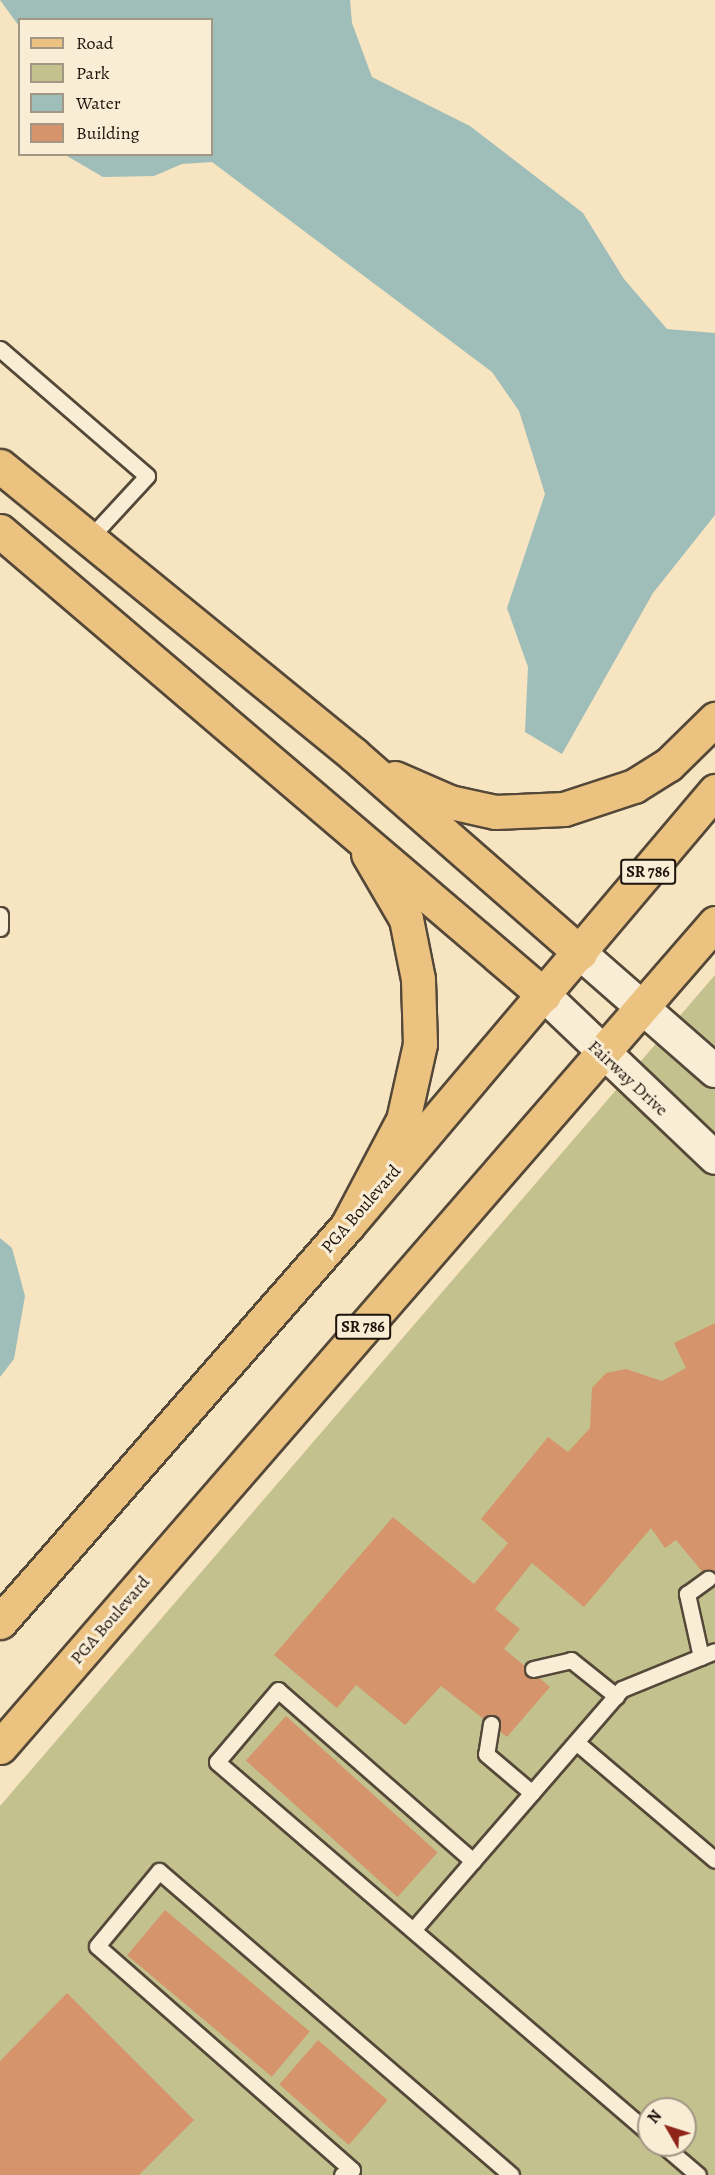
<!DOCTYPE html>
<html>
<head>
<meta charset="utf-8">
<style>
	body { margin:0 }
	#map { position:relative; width:715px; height:2175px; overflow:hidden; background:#f7e4c0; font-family:Alegreya,serif }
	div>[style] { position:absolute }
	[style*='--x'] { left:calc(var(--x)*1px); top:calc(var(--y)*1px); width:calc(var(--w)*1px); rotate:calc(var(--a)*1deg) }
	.green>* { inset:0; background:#c3c28e }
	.water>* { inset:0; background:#9fbdb9 }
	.building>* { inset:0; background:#d5946c; transform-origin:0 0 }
	.roads { filter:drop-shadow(2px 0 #544839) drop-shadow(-2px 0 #544839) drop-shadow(0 2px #544839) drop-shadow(0 -2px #544839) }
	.service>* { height:15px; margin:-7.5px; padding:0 7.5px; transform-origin:7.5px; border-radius:7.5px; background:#faedd6 }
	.minor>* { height:32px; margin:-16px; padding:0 16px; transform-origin:16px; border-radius:16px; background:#faedd6 }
	.primary>* { height:33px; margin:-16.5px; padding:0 16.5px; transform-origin:16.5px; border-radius:16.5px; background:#ecc280 }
	.motorway>* { height:33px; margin:-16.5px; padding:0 16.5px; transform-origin:16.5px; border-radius:16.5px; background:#ecc280 }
	span { translate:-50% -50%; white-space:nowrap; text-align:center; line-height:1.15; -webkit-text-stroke:6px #faedd6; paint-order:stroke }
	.shield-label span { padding:2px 4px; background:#faedd6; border:2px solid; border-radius:4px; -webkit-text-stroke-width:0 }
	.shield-label { font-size:16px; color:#1d140c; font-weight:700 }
	.street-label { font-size:18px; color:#1d140c }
	.legend { position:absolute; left:18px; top:18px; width:195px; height:138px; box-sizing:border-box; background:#faedd6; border:2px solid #a29685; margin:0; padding:8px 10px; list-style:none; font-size:18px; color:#1d140c }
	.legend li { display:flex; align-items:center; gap:12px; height:30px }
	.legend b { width:30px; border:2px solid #a29685 }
	.north { position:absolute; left:637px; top:2097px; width:60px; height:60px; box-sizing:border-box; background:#faedd6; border:2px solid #a29685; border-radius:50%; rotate:309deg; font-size:16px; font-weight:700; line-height:24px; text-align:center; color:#1d140c }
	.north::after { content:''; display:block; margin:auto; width:21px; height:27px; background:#8f2418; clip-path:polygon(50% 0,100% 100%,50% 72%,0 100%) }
</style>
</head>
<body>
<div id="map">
	<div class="green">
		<div style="clip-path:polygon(evenodd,715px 975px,715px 2175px,0 2175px,0 1806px,715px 975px,649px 2109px,685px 2109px,685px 2145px,649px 2145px,649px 2109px)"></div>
	</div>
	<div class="water">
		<div style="clip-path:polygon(0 0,350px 0,352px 23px,372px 77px,470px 126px,583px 213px,624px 279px,667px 329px,715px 333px,715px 515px,653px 593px,562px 754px,525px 732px,528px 667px,507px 608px,545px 494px,519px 411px,492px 372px,212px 162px,182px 164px,154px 176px,103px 177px,67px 156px,212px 154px,212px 20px,20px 20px,19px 26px)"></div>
		<div style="clip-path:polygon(0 1238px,12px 1248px,25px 1296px,14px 1359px,0 1377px)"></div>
	</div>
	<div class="building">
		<div style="clip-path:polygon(715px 1323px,715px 1587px,676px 1540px,665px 1548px,651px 1528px,584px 1607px,532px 1563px,495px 1609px,520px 1629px,504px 1649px,550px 1687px,507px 1737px,441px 1686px,405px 1725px,356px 1685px,337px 1708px,274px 1655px,393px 1517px,474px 1584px,508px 1543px,481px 1519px,548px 1437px,568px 1452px,590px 1428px,592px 1388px,606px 1373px,626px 1369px,662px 1381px,686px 1368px,674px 1343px)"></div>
		<div style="left:286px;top:1716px;width:204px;height:60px;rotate:42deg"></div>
		<div style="left:165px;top:1910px;width:189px;height:59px;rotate:40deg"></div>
		<div style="clip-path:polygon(67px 1993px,194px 2120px,139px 2175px,0 2175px,0 2061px)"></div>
		<div style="left:318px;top:2040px;width:92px;height:59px;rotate:41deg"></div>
	</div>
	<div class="roads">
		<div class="service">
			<div style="--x:0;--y:349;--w:194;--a:40.8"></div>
			<div style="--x:147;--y:476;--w:87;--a:132.7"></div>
			<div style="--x:0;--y:915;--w:13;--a:90"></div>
			<div style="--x:701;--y:1657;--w:65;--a:-102.5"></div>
			<div style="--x:687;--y:1594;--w:26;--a:-36"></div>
			<div style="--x:533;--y:1669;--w:39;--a:-13"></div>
			<div style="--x:571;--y:1660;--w:58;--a:38.7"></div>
			<div style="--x:491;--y:1724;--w:30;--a:99"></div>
			<div style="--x:486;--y:1754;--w:60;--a:40.3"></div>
			<div style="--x:576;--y:1742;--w:182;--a:40.3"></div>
			<div style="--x:473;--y:1861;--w:259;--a:-138.8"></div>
			<div style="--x:278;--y:1690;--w:94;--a:130.3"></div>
			<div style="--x:217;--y:1762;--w:569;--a:40.66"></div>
			<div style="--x:413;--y:1930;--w:319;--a:-49.1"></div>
			<div style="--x:622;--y:1689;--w:100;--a:-22.2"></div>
			<div style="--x:663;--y:2145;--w:46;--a:40.6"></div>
			<div style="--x:342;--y:2175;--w:11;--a:-27"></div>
			<div style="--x:352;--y:2170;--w:339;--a:-138.7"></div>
			<div style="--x:97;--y:1946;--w:97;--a:-50.4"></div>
			<div style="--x:159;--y:1871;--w:465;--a:40.8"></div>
		</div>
		<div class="minor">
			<div style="--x:580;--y:953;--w:179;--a:41.2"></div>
			<div style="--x:544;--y:995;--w:236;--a:43.6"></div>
		</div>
		<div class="primary">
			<div style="--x:0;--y:1622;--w:527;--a:-48.77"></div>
			<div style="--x:347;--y:1226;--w:570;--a:-49.77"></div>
			<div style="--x:0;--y:1747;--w:1091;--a:-49.05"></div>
		</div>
		<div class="motorway">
			<div style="--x:0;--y:466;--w:456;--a:39.2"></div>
			<div style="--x:353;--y:754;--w:302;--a:41.2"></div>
			<div style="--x:0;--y:531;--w:715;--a:40.46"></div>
			<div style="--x:395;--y:778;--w:60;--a:23.6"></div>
			<div style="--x:450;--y:802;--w:46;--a:12.5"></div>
			<div style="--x:495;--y:812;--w:69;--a:-2.5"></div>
			<div style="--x:564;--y:809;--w:74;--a:-18.2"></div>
			<div style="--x:634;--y:786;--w:40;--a:-32"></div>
			<div style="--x:668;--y:765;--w:66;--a:-44.4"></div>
			<div style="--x:347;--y:1226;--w:120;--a:-62.2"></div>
			<div style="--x:403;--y:1120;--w:78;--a:-77.4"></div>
			<div style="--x:420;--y:1044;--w:65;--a:-91.8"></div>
			<div style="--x:418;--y:979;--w:61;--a:-101.3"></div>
			<div style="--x:406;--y:919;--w:75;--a:-120.3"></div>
		</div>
	</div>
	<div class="shield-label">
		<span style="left:648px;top:872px">SR 786</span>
		<span style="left:363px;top:1327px">SR 786</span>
	</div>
	<div class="street-label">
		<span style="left:628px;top:1078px;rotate:43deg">Fairway Drive</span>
		<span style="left:361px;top:1209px;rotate:-49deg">PGA Boulevard</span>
		<span style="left:110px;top:1620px;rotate:-49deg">PGA Boulevard</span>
	</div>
	<ul class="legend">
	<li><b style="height:8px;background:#ecc280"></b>Road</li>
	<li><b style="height:16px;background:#c3c28e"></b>Park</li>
	<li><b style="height:16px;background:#9fbdb9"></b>Water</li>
	<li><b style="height:16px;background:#d5946c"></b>Building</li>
	</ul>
	<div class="north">N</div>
</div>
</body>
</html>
